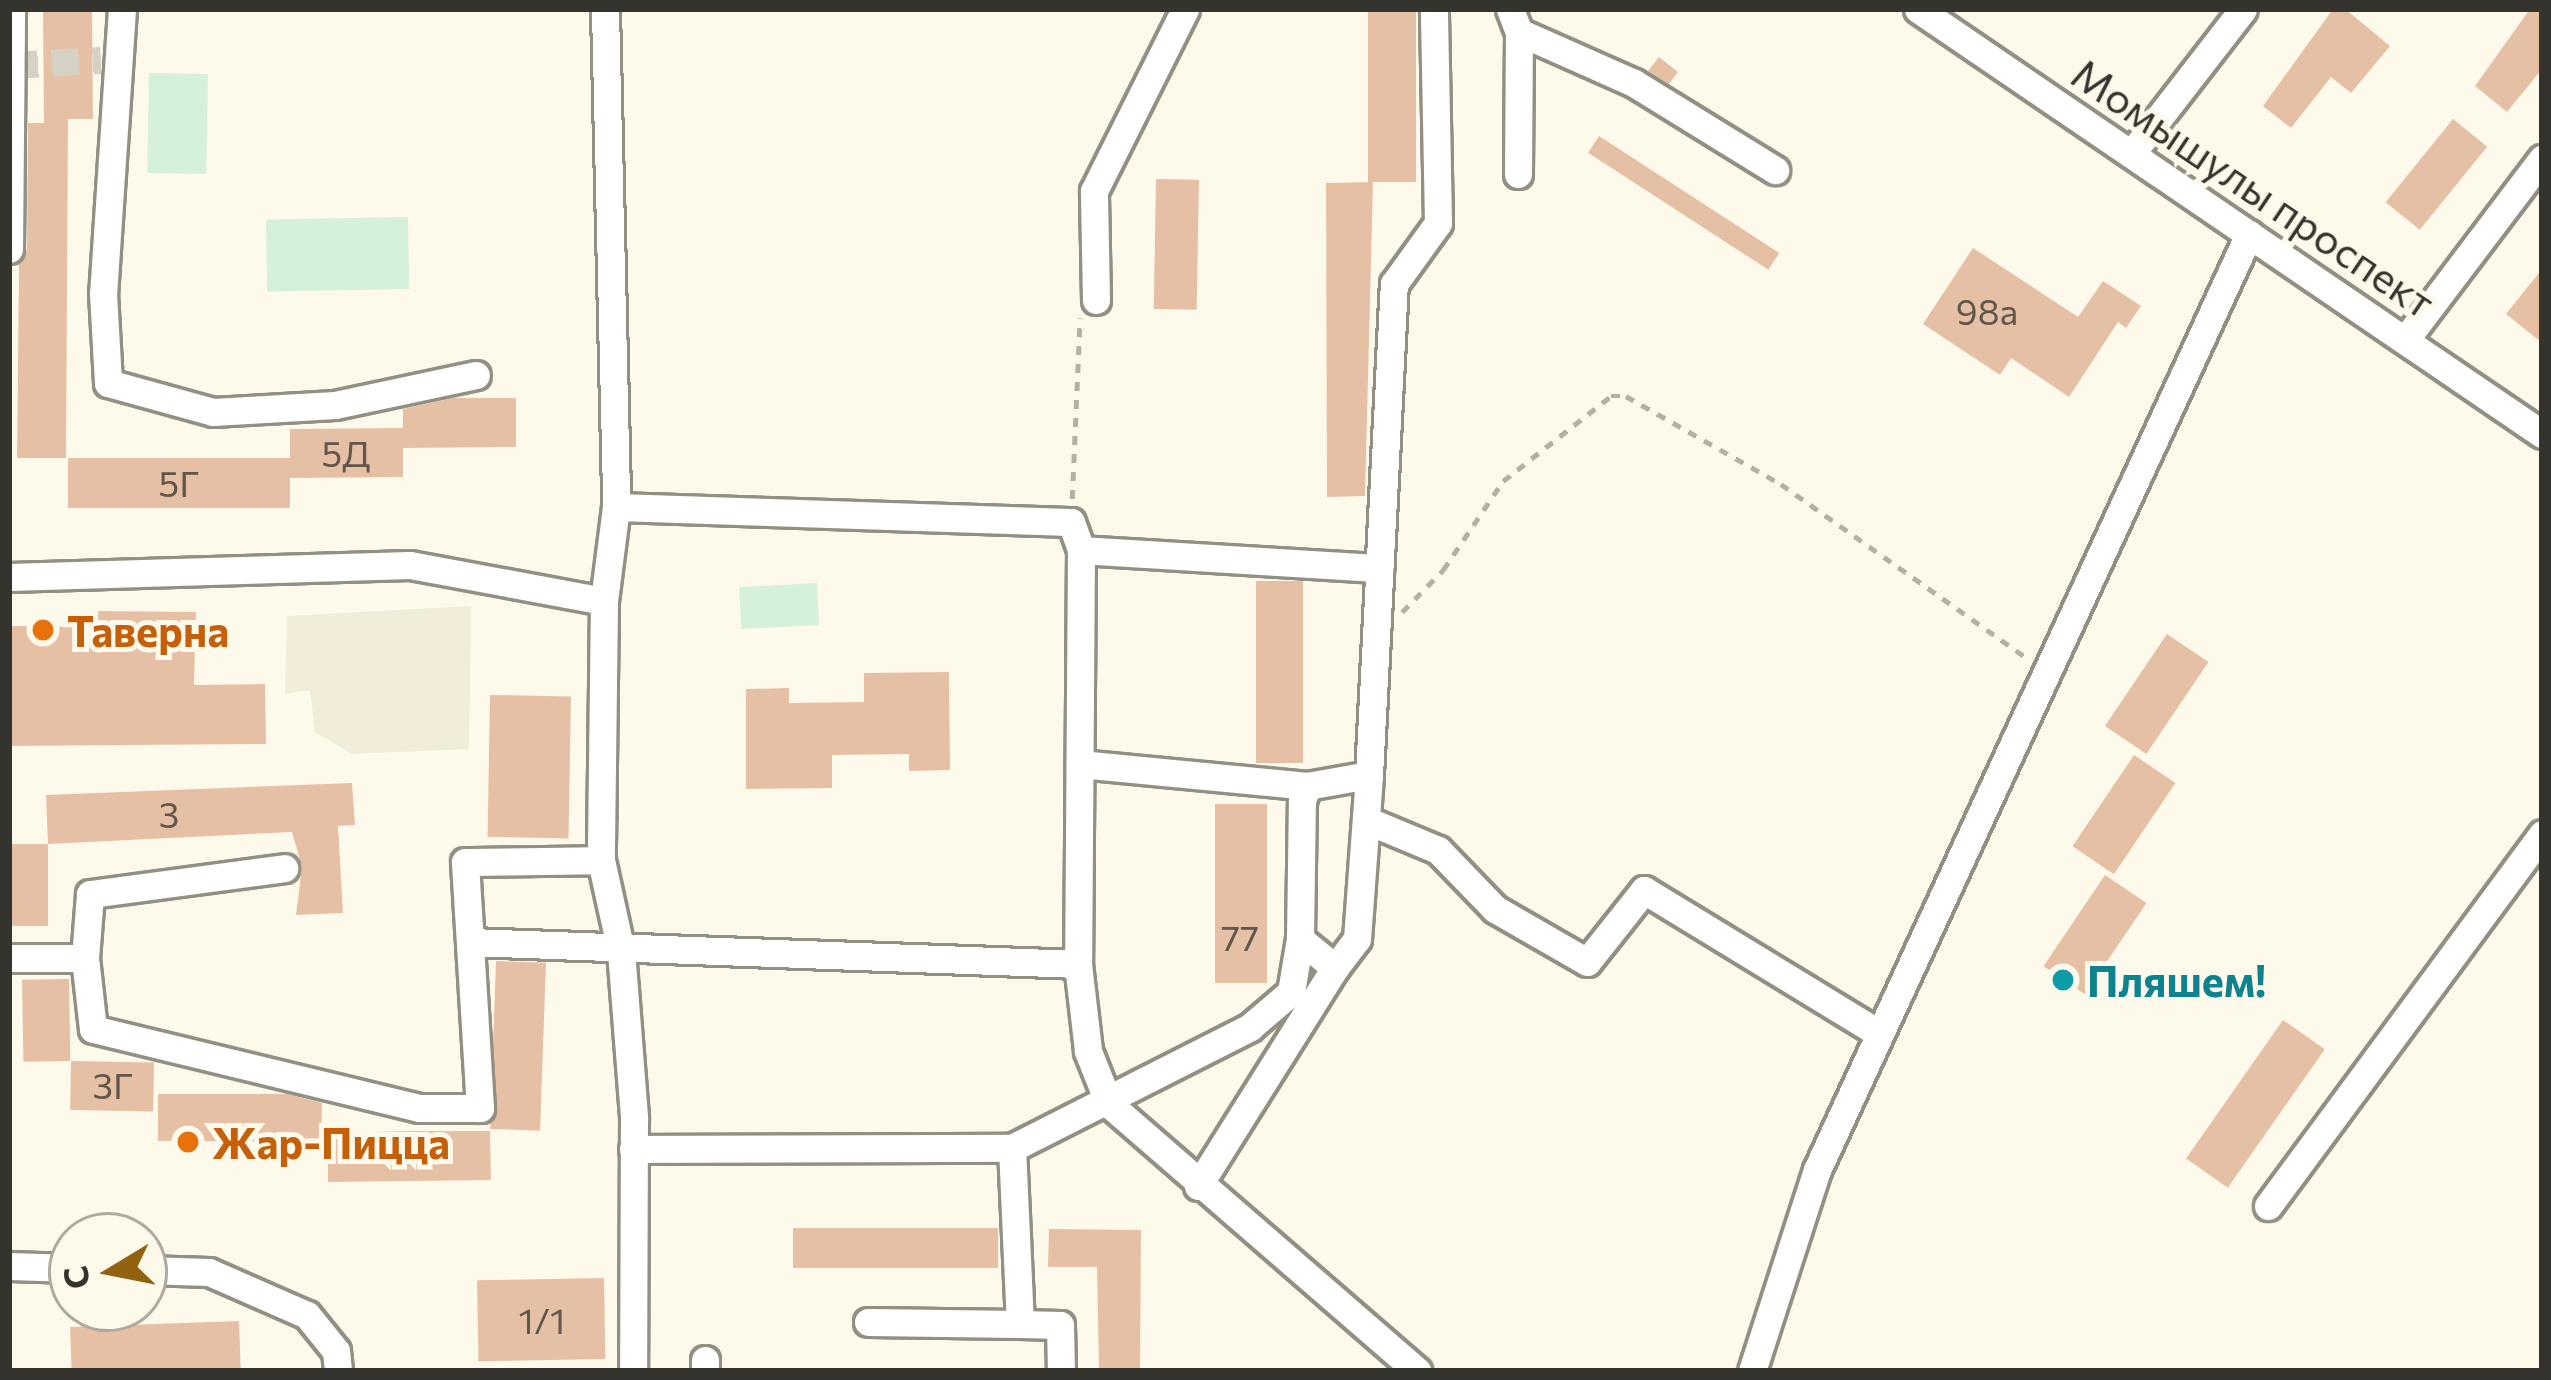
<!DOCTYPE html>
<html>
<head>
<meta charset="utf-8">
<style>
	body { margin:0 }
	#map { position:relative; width:2551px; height:1380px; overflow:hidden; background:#fdfaeb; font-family:Commissioner,sans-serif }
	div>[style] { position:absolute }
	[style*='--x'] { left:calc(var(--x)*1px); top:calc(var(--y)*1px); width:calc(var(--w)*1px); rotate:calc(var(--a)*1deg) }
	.built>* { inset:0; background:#f1edd8 }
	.green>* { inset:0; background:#d5f0db; transform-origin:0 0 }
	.building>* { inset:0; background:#e6c0a5; transform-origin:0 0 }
	.minor-tunnel>* { height:27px; margin-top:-13.5px; transform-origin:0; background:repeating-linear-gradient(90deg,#d5d2c5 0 27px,transparent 0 41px) }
	.path>* { height:4.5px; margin-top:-2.25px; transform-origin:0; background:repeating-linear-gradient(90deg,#b3b1a5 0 9px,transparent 0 18px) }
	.roads { filter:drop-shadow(3px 0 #939083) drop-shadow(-3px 0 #939083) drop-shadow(0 3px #939083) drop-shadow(0 -3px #939083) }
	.minor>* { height:27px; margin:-13.5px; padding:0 13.5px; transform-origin:13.5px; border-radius:13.5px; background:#fff }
	.dots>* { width:33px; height:33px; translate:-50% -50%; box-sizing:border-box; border:6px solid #fdfaeb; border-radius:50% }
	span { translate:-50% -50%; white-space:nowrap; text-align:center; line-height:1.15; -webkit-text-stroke:10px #fdfaeb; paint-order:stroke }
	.number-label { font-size:36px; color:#60564b }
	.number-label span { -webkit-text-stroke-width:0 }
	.street-label { font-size:42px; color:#34332d }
	.food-label { font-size:42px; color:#c56008; font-weight:700 }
	.left { translate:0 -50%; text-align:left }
	.culture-label { font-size:42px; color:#0d838f; font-weight:700 }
	.frame { position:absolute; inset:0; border:12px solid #34332d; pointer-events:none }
	.north { position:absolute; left:48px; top:1212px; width:120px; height:120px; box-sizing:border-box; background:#fdfaeb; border:3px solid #adaa9f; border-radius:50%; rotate:260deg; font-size:33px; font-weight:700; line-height:48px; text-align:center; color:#34332d }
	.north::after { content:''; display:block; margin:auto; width:42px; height:54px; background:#926211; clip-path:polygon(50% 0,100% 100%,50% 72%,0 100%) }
</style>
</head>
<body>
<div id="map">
	<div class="built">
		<div style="clip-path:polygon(471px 606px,469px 749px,352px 754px,315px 732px,310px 690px,285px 694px,287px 616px)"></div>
	</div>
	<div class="green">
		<div style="left:149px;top:73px;width:59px;height:100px;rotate:1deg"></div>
		<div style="left:408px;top:217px;width:72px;height:142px;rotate:89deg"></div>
		<div style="left:817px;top:583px;width:42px;height:78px;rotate:87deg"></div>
	</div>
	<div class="building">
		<div style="clip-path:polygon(43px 9px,92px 9px,93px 119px,68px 119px,66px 458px,17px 458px,19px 264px,27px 249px,28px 123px,44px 123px)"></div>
		<div style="left:1368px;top:9px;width:48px;height:173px"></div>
		<div style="clip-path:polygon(2333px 9px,2345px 9px,2390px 46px,2351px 93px,2331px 77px,2291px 128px,2263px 106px)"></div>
		<div style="clip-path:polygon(2530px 9px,2542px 9px,2542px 69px,2507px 112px,2475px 86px)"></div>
		<div style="clip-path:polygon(1659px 57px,1678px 72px,1669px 84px,1648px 71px)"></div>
		<div style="left:2453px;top:119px;width:44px;height:107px;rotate:39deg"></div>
		<div style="left:1599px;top:136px;width:215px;height:20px;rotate:33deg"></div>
		<div style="left:1156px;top:179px;width:43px;height:130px;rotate:1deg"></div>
		<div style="clip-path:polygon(1373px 182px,1365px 496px,1327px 497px,1326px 183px)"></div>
		<div style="clip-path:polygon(1973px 248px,2078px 317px,2103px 281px,2141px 306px,2126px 328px,2118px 322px,2069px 397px,2011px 358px,2000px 375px,1923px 324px)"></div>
		<div style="clip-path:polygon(2542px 269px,2542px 343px,2506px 314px)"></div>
		<div style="clip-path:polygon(454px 398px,516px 398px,516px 447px,403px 448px,403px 477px,290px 478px,290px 508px,68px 508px,68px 458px,290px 458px,290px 429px,403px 428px,403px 409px)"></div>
		<div style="left:1256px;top:581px;width:47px;height:182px"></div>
		<div style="clip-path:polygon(93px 611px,196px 612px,194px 685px,265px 684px,266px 744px,9px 746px,9px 626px,93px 627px)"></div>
		<div style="left:2167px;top:634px;width:50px;height:111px;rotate:34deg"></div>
		<div style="clip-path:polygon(949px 672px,950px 770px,909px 771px,909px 754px,832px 755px,832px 788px,746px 789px,746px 689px,789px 688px,789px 703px,864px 702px,864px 673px)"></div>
		<div style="left:490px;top:695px;width:81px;height:142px;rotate:1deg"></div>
		<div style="left:2134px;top:755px;width:50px;height:110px;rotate:34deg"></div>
		<div style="clip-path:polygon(352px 783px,355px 825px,338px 826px,343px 913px,296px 915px,302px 867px,292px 832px,48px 844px,46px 795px)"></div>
		<div style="left:1215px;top:804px;width:52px;height:179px"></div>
		<div style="left:9px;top:844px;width:39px;height:82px"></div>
		<div style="left:2105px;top:875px;width:50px;height:110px;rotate:34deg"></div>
		<div style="left:496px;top:961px;width:50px;height:168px;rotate:2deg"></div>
		<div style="left:69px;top:979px;width:82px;height:47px;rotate:89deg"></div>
		<div style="left:2283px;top:1020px;width:51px;height:169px;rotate:35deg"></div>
		<div style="left:71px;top:1061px;width:83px;height:49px;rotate:1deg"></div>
		<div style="clip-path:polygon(158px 1094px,287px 1094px,322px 1103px,321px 1142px,158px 1141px)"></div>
		<div style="clip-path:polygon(413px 1131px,490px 1131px,491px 1180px,328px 1182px,328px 1133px)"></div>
		<div style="left:793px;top:1228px;width:205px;height:40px"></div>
		<div style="clip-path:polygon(1049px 1229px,1141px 1230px,1140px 1371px,1099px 1371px,1097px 1267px,1048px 1267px)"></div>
		<div style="left:604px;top:1278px;width:81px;height:127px;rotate:89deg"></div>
		<div style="left:239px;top:1321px;width:48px;height:169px;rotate:88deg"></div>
	</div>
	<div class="minor-tunnel">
		<div style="--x:11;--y:65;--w:90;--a:-3.2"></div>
	</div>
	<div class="path">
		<div style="--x:1072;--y:499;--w:181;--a:-87.5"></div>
		<div style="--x:1402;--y:612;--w:59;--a:-45.7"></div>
		<div style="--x:1443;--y:570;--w:107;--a:-56"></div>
		<div style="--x:1503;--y:481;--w:137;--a:-38.2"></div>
		<div style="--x:1611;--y:396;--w:15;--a:0"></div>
		<div style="--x:1626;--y:396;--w:178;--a:29.6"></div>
		<div style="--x:1781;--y:484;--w:303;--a:35.3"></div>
	</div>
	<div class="roads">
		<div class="minor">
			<div style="--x:122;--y:9;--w:285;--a:93.8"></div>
			<div style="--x:103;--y:293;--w:90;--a:86.8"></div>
			<div style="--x:108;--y:383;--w:109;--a:15.4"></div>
			<div style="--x:213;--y:412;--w:122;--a:-3.3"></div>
			<div style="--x:335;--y:405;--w:144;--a:-12"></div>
			<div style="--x:605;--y:9;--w:498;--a:88.7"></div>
			<div style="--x:616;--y:507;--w:455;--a:1.9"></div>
			<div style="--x:1071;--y:522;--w:30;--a:70"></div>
			<div style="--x:1081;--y:550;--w:414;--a:90.4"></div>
			<div style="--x:1078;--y:964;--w:88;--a:83.4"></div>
			<div style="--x:1088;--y:1051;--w:57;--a:68.4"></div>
			<div style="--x:1109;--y:1104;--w:408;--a:40.9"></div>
			<div style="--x:1510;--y:9;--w:25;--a:69"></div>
			<div style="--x:1519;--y:32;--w:126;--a:23.9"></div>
			<div style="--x:1634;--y:83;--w:166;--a:31.7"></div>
			<div style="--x:1918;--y:9;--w:755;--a:34.26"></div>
			<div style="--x:2131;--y:154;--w:183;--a:-52.3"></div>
			<div style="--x:1518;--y:174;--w:142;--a:-89.6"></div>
			<div style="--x:9;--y:249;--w:240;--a:-89.5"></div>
			<div style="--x:1096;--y:300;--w:109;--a:-91.1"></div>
			<div style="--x:1094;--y:191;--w:203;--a:-63.4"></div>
			<div style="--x:2405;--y:340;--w:227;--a:-52.9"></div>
			<div style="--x:616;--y:507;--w:95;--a:97.3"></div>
			<div style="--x:604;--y:601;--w:259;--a:90.7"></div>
			<div style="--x:601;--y:860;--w:93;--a:77.6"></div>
			<div style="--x:621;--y:951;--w:168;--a:85.5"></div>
			<div style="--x:634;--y:1118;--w:253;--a:90.2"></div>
			<div style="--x:1081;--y:550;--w:299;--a:3.5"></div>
			<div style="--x:9;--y:577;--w:401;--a:-1.7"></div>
			<div style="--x:410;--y:565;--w:197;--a:10.5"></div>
			<div style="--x:1080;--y:764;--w:228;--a:5.5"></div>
			<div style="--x:1366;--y:820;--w:78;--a:22.6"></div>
			<div style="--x:1438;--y:850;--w:82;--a:46"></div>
			<div style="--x:1495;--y:909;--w:106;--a:29.9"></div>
			<div style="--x:1587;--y:962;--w:92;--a:-51.6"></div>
			<div style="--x:1644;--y:890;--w:276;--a:31.4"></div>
			<div style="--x:470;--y:942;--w:608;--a:2.07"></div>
			<div style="--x:9;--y:958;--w:76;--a:0"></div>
			<div style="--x:85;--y:958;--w:71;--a:83.6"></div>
			<div style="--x:93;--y:1029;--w:336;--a:13.6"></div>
			<div style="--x:420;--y:1108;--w:60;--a:0"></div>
			<div style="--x:480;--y:1108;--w:246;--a:-93.5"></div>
			<div style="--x:465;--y:862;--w:136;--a:-0.8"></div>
			<div style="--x:85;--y:958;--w:64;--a:-85.5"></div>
			<div style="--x:90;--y:894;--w:196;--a:-7.6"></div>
			<div style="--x:1335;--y:968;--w:36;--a:-53"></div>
			<div style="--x:1357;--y:939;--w:164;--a:-85.8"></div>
			<div style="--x:1012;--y:1148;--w:267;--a:-26.9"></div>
			<div style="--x:1250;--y:1027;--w:54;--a:-40.5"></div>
			<div style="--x:1291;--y:992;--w:54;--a:-80.4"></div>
			<div style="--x:633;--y:1149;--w:379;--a:-0.2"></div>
			<div style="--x:1012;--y:1148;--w:176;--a:87.4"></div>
			<div style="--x:1020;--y:1324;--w:152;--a:-179.2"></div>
			<div style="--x:1198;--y:1186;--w:257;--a:-57.9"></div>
			<div style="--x:1335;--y:968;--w:45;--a:-140.4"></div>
			<div style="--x:1300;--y:939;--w:138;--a:-89.2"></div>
			<div style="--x:1302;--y:801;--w:16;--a:-72"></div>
			<div style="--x:1307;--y:786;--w:63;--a:-10.1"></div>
			<div style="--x:1369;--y:775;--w:492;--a:-87.1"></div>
			<div style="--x:1394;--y:284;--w:75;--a:-54.2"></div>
			<div style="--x:1438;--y:223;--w:214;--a:-91.1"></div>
			<div style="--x:2268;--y:1206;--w:462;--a:-53.6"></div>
			<div style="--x:9;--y:1266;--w:63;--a:1.8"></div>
			<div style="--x:144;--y:1270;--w:65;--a:1.8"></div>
			<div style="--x:209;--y:1272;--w:107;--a:23.7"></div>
			<div style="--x:307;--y:1315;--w:46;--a:51.1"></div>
			<div style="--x:336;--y:1351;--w:20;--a:84"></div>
			<div style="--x:1020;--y:1324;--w:40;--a:1.4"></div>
			<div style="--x:1060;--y:1325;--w:46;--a:88.8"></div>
			<div style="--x:705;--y:1360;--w:11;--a:90"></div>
			<div style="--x:1752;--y:1371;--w:211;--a:-72.1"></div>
			<div style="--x:1817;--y:1170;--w:1031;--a:-65.22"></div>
		</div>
	</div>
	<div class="dots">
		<div style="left:43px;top:630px;background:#e8710a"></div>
		<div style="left:2063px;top:980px;background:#0f9aa8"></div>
		<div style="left:188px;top:1142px;background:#e8710a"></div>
	</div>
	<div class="number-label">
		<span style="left:1987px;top:311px">98а</span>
		<span style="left:346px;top:453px">5Д</span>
		<span style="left:179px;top:483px">5Г</span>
		<span style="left:169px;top:814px">3</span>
		<span style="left:1240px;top:937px">77</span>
		<span style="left:113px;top:1085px">3Г</span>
		<span style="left:542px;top:1320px">1/1</span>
	</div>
	<div class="street-label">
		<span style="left:2254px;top:187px;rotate:34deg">Момышулы проспект</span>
	</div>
	<div class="food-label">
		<span class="left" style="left:67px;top:630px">Таверна</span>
		<span class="left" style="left:212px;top:1142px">Жар-Пицца</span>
	</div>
	<div class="culture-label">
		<span class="left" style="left:2087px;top:980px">Пляшем!</span>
	</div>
	<div class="frame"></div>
	<div class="north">С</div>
</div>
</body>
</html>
